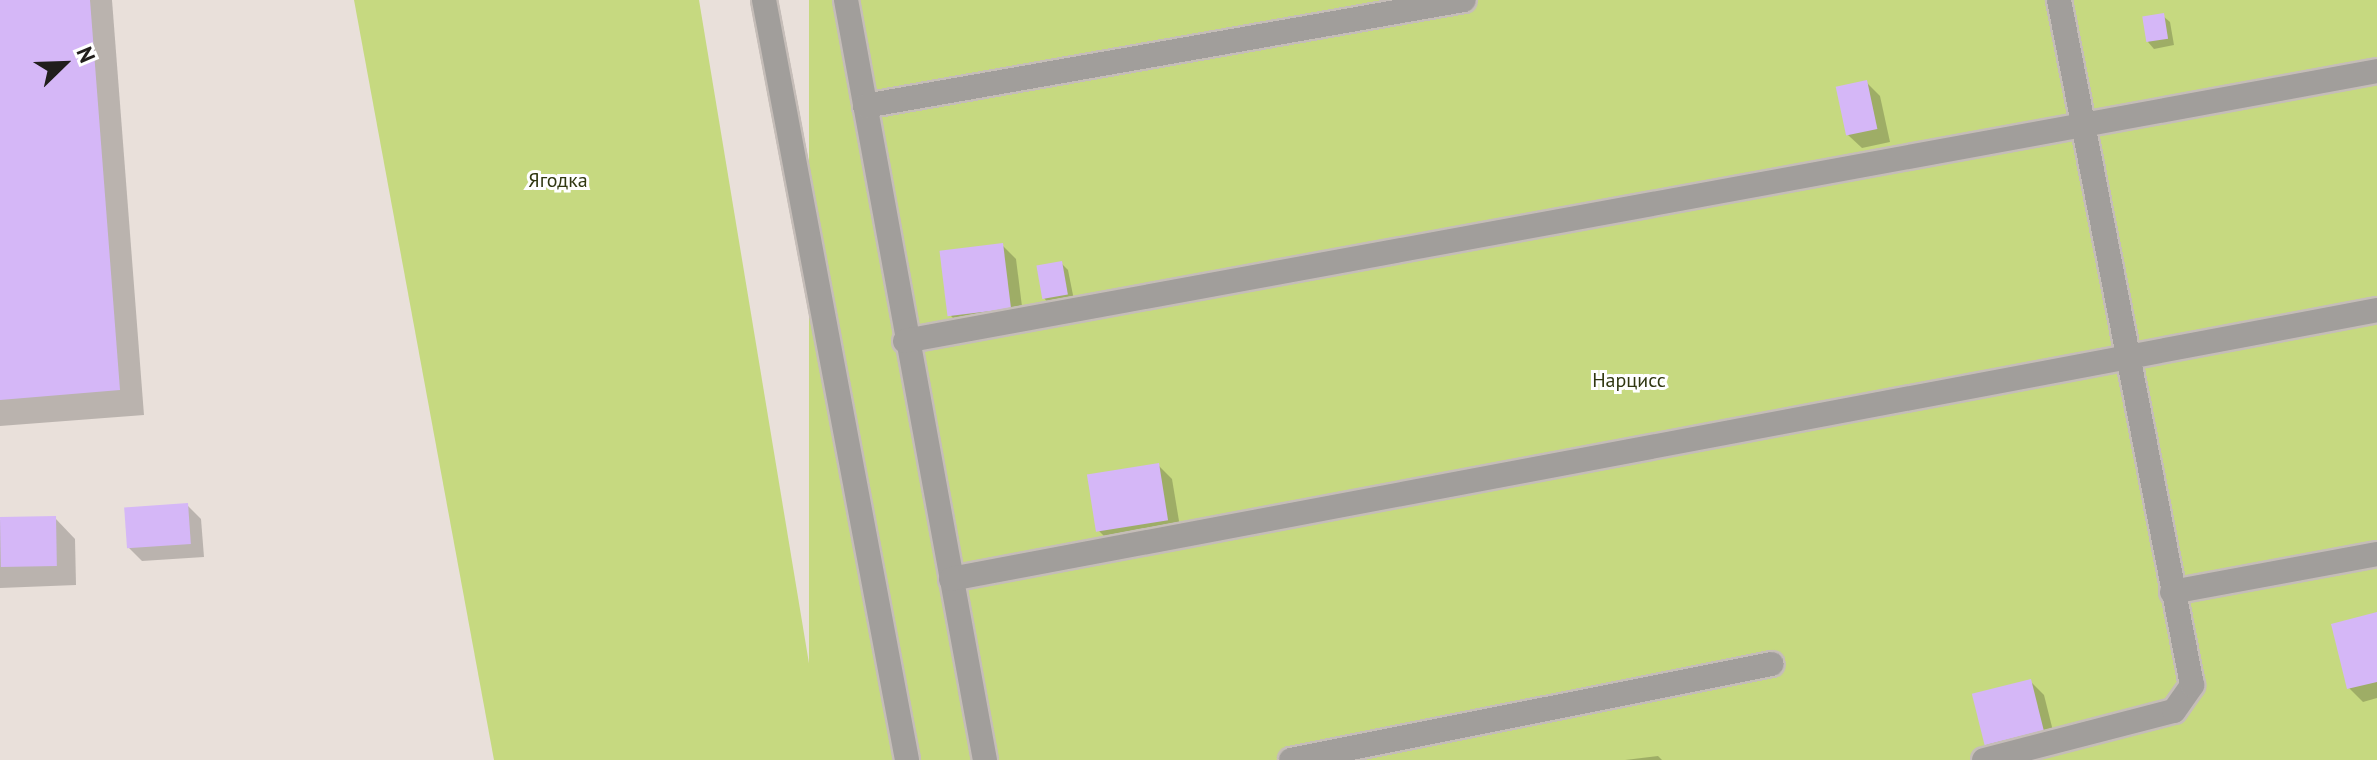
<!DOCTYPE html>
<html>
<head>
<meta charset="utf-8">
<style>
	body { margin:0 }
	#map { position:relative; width:2377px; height:760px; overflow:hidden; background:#e9e0da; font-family:"PT Sans",sans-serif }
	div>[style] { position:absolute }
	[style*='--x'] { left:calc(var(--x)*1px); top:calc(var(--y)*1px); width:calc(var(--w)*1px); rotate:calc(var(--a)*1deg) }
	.green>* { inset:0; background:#c6d980; transform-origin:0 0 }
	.shadow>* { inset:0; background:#0003 }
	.building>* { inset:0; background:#d5b7f7; transform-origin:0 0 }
	.roads { filter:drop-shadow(2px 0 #c5bdb8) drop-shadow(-2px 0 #c5bdb8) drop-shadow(0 2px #c5bdb8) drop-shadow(0 -2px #c5bdb8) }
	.minor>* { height:24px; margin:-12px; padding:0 12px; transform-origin:12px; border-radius:12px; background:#a19e9b }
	span { translate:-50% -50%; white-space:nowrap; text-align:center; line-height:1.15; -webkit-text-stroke:6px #fff; paint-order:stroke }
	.park-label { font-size:20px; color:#303711 }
	.north { position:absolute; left:24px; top:24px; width:80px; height:80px; -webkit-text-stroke:6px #fff; paint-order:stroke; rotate:67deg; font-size:22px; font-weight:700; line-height:32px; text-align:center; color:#211e1c }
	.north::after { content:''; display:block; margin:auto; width:28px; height:36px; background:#211e1c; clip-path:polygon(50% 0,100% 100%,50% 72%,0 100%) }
</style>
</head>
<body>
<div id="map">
	<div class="green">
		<div style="clip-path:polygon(354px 0,699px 0,825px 760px,494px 760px)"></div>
		<div style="left:809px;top:0;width:1568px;height:773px"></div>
	</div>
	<div class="shadow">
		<div style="clip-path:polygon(0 0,112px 0,144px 415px,0 426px)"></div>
		<div style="clip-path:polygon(2163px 16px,2170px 22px,2174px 45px,2154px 49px,2148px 42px)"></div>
		<div style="clip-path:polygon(1866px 82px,1880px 96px,1890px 142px,1862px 148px,1848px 135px)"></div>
		<div style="clip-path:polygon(1002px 245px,1016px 259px,1024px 322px,964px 329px,951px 316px)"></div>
		<div style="clip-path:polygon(1062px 264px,1068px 270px,1074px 300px,1050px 305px,1044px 298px)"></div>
		<div style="clip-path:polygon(1158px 465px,1172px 479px,1181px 533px,1112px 544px,1098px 530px)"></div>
		<div style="clip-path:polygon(187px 505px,201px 519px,204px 557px,142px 561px,128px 547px)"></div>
		<div style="clip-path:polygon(55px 518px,75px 539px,76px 585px,0 588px,0 520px)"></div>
		<div style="clip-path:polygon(2377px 614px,2377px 698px,2363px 702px,2349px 688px)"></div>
		<div style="clip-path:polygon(2030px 681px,2044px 695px,2056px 743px,2000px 758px,1987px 744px)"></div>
		<div style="clip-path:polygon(1658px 756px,1662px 760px,1625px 760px)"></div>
	</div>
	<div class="building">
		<div style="clip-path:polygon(0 0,90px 0,120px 390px,0 400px)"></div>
		<div style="left:2164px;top:13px;width:26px;height:22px;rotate:81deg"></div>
		<div style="left:1867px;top:80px;width:50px;height:32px;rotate:78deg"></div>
		<div style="left:1003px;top:243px;width:66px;height:64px;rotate:83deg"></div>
		<div style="left:1062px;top:261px;width:34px;height:26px;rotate:80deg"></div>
		<div style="left:1159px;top:463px;width:58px;height:73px;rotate:81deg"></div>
		<div style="left:188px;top:503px;width:41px;height:64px;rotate:86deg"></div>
		<div style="left:56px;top:516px;width:50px;height:56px;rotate:89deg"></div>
		<div style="clip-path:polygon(2377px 612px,2377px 682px,2347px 689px,2331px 624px)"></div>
		<div style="left:2031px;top:679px;width:53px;height:61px;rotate:76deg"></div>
	</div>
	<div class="roads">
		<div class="minor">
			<div style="--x:764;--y:0;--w:773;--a:79.34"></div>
			<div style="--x:846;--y:0;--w:773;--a:79.64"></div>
			<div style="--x:865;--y:106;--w:608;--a:-10.04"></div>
			<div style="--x:905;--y:341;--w:1497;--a:-10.39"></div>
			<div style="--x:951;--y:579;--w:1451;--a:-10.68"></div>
			<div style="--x:2172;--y:592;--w:208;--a:-10.5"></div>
			<div style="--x:1291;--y:760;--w:490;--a:-11.3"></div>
			<div style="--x:1984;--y:760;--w:196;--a:-14.5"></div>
			<div style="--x:2174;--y:711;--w:32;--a:-55"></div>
			<div style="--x:2192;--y:685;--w:698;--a:-100.99"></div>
		</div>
	</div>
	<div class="park-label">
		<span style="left:558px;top:180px">Ягодка</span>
		<span style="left:1629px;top:380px">Нарцисс</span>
	</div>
	<div class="north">N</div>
</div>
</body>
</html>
